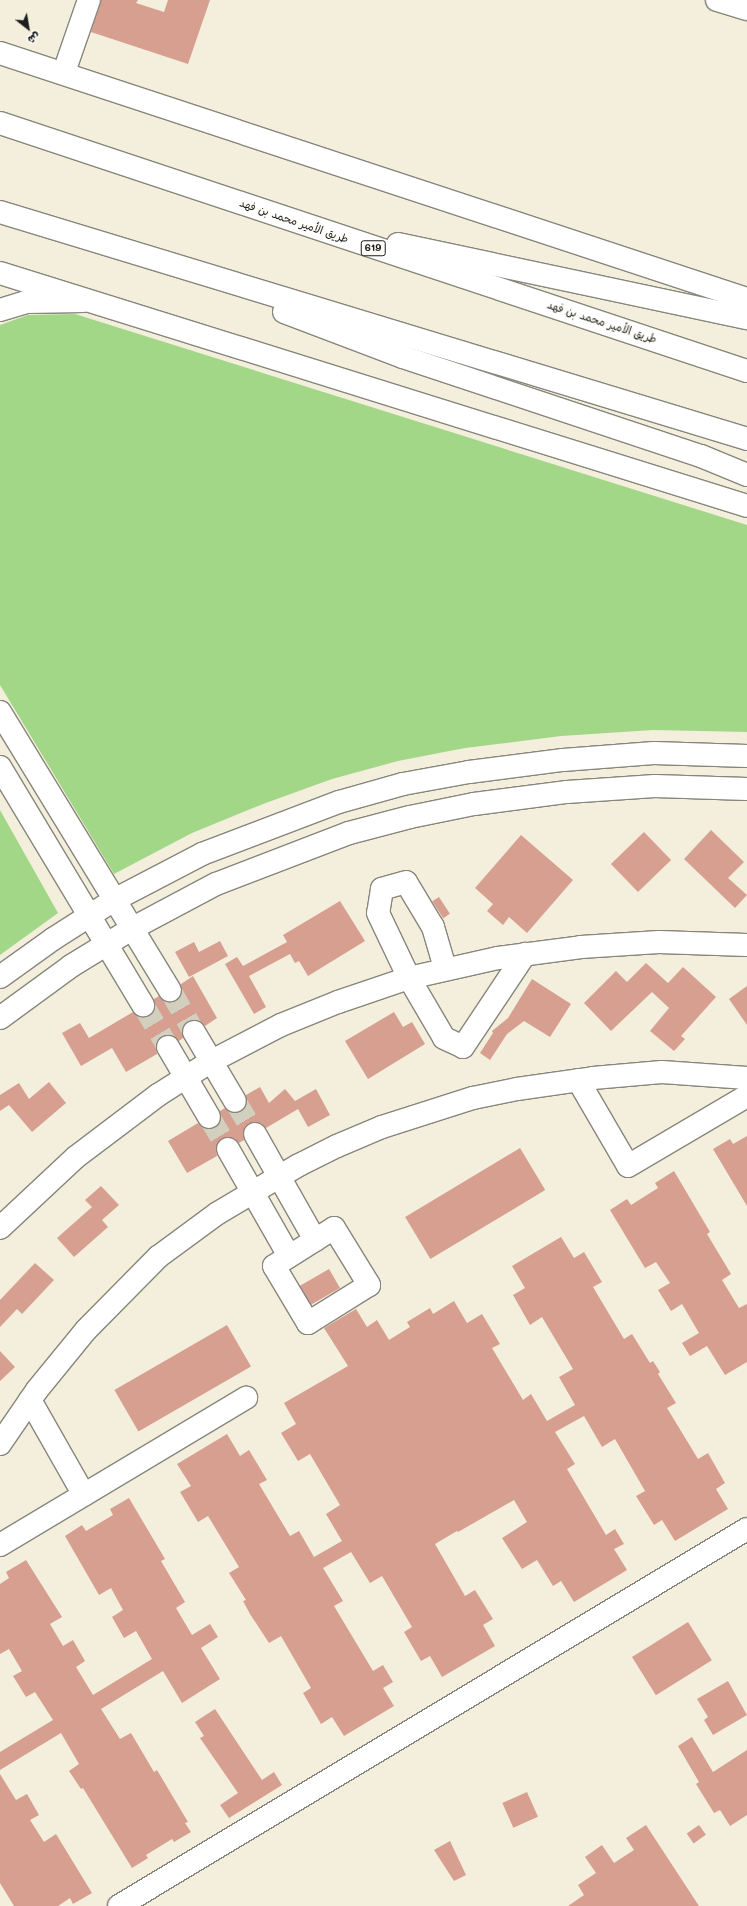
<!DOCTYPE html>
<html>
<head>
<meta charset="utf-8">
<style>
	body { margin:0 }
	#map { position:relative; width:747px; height:1906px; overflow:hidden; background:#f3efdc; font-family:Mali,"Playpen Sans Arabic",sans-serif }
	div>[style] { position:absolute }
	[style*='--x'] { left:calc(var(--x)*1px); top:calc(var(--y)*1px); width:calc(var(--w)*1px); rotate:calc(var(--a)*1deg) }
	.green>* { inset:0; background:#a2d788 }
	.building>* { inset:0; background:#d79f90; transform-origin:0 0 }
	.minor-tunnel>* { height:22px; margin-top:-11px; transform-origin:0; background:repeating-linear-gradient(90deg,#d3cfbf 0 22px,transparent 0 33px) }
	.roads { filter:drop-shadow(1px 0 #88867c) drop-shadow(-1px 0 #88867c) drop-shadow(0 1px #88867c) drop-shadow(0 -1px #88867c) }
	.minor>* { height:22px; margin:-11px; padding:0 11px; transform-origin:11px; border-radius:11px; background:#fff }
	.major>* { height:22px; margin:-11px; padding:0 11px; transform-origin:11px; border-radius:11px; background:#fff }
	.highway>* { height:22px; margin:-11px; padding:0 11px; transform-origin:11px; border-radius:11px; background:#fff }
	span { translate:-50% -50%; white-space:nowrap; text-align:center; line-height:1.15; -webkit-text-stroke:3px #fdfcf7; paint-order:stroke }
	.shield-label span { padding:1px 3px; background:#fdfcf7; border:1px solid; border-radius:3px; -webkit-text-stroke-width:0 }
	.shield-label { font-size:10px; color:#1c1c1c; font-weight:700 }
	.street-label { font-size:11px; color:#1c1c1c }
	.north { position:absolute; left:8px; top:8px; width:40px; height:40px; -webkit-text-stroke:3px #fdfcf7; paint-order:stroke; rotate:149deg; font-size:11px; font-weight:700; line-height:16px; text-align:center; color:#1c1c1c }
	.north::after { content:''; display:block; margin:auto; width:14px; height:18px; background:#1c1c1c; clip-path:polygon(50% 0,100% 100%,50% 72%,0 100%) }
</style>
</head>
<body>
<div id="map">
	<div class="green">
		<div style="clip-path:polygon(75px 314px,747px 525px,747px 732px,653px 730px,561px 736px,465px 748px,398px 761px,332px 779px,263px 804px,192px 833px,114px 874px,0 685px,0 325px,28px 315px)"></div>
		<div style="clip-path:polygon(0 810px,58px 913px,0 955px)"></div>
	</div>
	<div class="building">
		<div style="clip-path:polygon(101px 0,138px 0,136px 3px,164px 12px,168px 0,210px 0,188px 64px,91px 32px)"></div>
		<div style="clip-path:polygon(711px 830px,744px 862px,728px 878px,747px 895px,735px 908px,684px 859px)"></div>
		<div style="left:644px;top:832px;width:39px;height:46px;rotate:46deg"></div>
		<div style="clip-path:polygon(521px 835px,573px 880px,527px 933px,509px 917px,503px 925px,487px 911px,493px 904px,475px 888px)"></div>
		<div style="left:439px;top:897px;width:20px;height:8px;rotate:57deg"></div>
		<div style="clip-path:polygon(340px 901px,365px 941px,308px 976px,299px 961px,295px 963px,290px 954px,249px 976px,266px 1007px,254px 1014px,225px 964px,237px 957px,243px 966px,287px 942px,283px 935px)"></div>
		<div style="clip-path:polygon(220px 941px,228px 956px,189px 977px,175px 952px,194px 942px,199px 952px)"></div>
		<div style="clip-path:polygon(646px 963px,668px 983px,683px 967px,716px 997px,681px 1036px,685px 1039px,674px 1051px,650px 1031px,669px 1008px,652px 992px,611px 1031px,584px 1003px,616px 971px,627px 982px)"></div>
		<div style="clip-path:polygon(193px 976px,217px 1018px,205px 1026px,200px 1021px,188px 1021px,183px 1026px,183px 1038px,179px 1041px,168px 1035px,161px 1036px,156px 1047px,157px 1054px,126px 1072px,112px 1048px,81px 1066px,62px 1033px,80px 1023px,89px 1038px,133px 1012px,143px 1017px,149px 1016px,154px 1011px,154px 999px,159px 996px,164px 1001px,176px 1001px,181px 996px,181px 984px)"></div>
		<div style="clip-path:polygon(532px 979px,571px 1004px,550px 1037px,524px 1021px,507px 1034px,490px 1060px,480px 1053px,493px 1033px,492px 1031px,508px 1018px)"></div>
		<div style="clip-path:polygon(747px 986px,747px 1025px,729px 999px)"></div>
		<div style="clip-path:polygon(394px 1012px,403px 1027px,412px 1022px,425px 1044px,368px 1079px,345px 1041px)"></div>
		<div style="clip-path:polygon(49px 1082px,66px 1103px,32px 1132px,9px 1105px,0 1111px,0 1095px,19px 1083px,29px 1099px)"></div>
		<div style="clip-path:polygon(260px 1087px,269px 1103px,285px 1089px,295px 1101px,316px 1089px,330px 1115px,308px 1127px,298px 1109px,266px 1128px,261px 1123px,249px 1123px,244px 1128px,244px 1140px,239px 1143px,234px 1138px,222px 1138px,216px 1149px,217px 1156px,187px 1173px,168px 1141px,198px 1123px,203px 1128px,215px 1128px,220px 1123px,220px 1111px,225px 1108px,235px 1113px,241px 1112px,246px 1107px,246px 1095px)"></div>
		<div style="clip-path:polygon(747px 1136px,747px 1206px,713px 1149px,730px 1139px,733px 1144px)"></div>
		<div style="left:520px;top:1148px;width:49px;height:134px;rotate:59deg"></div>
		<div style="clip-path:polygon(674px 1171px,710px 1232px,707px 1234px,731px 1274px,722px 1280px,739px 1308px,747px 1304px,747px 1362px,725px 1375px,707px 1346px,690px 1356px,682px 1343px,699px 1333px,682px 1304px,671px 1311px,658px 1290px,670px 1283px,656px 1262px,645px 1268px,610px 1210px,627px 1199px,631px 1205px,658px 1188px,655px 1183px)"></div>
		<div style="clip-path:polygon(101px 1186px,119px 1205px,102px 1220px,108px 1227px,74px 1257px,57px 1238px,92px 1207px,85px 1200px)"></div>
		<div style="clip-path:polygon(561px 1237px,574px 1258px,584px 1252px,602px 1282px,593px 1287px,624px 1339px,632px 1334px,650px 1363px,653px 1361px,660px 1372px,658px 1374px,676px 1403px,667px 1408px,698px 1459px,708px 1453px,725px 1483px,716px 1489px,728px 1509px,675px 1541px,662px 1520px,654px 1525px,636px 1496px,645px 1491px,615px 1439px,602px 1447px,584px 1416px,555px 1432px,575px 1464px,567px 1469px,606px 1535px,615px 1529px,624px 1544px,614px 1549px,627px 1570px,574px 1602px,561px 1581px,553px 1586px,537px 1560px,522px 1569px,502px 1538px,527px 1522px,514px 1500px,458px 1532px,457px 1531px,435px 1544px,465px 1596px,475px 1590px,493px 1619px,483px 1625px,495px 1646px,442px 1677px,430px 1656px,421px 1661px,404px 1632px,412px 1627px,382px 1576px,370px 1583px,351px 1552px,323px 1568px,343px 1601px,334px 1606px,373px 1671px,383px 1665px,393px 1682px,383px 1688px,394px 1706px,344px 1736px,332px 1717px,321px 1724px,303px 1693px,311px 1688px,281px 1636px,269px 1643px,250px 1614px,243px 1601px,246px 1600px,229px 1573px,239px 1567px,208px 1516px,198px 1522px,180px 1492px,191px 1486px,177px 1464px,227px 1434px,240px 1456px,249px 1450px,267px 1480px,259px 1484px,290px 1536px,299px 1531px,314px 1557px,342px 1541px,326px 1514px,340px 1505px,310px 1454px,298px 1461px,281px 1433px,296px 1424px,284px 1403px,348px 1366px,324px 1328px,356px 1309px,367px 1327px,377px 1320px,389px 1340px,410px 1327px,407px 1322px,430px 1308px,433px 1314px,454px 1301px,467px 1323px,482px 1314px,500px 1344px,492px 1348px,523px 1400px,531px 1394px,547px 1421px,575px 1405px,559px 1377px,573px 1369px,542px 1317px,530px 1325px,513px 1295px,525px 1288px,512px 1266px)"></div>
		<div style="clip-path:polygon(35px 1263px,54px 1280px,22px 1314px,17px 1309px,0 1327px,0 1300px)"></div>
		<div style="left:329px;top:1269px;width:22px;height:34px;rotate:60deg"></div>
		<div style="left:227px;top:1325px;width:48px;height:130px;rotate:60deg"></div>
		<div style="clip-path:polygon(0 1351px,15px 1367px,0 1381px)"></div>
		<div style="clip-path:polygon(129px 1498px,165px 1559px,161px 1561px,185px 1602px,176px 1608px,192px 1635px,210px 1624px,218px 1637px,201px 1648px,220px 1679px,182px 1703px,163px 1671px,101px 1709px,120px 1739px,131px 1733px,154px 1772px,157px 1770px,188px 1822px,185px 1823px,191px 1832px,174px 1842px,172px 1839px,146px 1855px,148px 1858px,132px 1868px,83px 1788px,81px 1789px,69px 1771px,79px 1764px,61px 1733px,0 1770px,0 1752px,53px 1720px,35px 1692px,26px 1697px,13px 1676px,22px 1671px,9px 1649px,0 1654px,0 1584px,9px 1578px,6px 1572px,26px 1560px,62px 1617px,50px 1624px,63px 1646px,73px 1640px,85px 1661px,76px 1667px,93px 1695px,152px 1659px,136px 1631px,124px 1638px,112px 1617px,123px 1610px,111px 1588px,99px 1595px,65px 1536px,82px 1525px,86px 1531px,113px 1515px,110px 1509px)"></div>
		<div style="left:688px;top:1622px;width:45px;height:66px;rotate:58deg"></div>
		<div style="clip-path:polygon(728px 1681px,747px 1715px,713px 1735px,704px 1720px,708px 1717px,697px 1699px)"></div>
		<div style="clip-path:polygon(215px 1709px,262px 1780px,274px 1772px,282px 1785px,229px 1818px,220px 1805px,238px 1793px,200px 1738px,204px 1736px,195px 1722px)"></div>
		<div style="clip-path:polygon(692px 1737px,713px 1772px,747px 1750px,747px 1815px,730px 1826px,720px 1810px,714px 1813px,696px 1784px,699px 1782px,678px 1746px)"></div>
		<div style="clip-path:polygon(0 1774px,16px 1800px,27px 1794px,39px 1815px,30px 1820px,44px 1842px,56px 1834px,92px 1893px,73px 1904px,70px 1898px,58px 1906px,14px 1906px,0 1883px)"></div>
		<div style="left:527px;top:1792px;width:27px;height:27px;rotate:66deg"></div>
		<div style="clip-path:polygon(646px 1825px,699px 1906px,568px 1906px,584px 1895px,578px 1885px,596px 1873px,585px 1857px,602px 1845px,614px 1863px,634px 1850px,626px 1838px)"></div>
		<div style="left:699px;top:1825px;width:12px;height:15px;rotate:55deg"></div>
		<div style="clip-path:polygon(450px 1841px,466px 1875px,454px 1881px,434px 1850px)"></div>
	</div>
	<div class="minor-tunnel">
		<div style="--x:170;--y:990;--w:48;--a:60.3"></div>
		<div style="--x:143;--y:1005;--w:49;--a:59.2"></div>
		<div style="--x:235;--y:1101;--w:39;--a:59"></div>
		<div style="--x:209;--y:1117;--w:37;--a:59"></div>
	</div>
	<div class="roads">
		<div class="minor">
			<div style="--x:717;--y:0;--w:31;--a:17"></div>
			<div style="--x:64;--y:72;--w:76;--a:-70.9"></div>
			<div style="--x:0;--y:310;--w:27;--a:-17"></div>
			<div style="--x:26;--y:302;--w:57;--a:-1"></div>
			<div style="--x:0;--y:712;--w:326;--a:58.6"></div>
			<div style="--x:0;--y:767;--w:278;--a:59"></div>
			<div style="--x:445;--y:968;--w:43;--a:-106.3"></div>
			<div style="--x:433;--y:927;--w:52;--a:-121"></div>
			<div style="--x:406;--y:882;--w:25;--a:164"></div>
			<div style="--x:382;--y:889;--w:24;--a:99"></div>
			<div style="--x:378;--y:913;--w:72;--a:64.5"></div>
			<div style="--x:409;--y:978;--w:69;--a:59.7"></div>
			<div style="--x:444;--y:1038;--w:21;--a:25"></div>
			<div style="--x:463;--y:1047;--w:112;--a:-56.3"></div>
			<div style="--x:0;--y:977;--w:65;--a:-35.6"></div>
			<div style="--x:53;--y:939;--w:72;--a:-32.6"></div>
			<div style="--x:114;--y:900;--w:99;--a:-27.6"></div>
			<div style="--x:202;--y:854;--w:147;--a:-20.8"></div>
			<div style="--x:339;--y:802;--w:66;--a:-15.7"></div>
			<div style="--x:403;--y:784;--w:67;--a:-10.3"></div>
			<div style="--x:469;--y:772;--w:95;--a:-7.3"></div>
			<div style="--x:563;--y:760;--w:91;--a:-4.4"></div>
			<div style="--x:654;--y:753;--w:93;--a:1.8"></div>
			<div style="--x:0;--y:1018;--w:88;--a:-36.2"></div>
			<div style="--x:71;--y:966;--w:75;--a:-31.4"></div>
			<div style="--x:135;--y:927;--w:92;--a:-28"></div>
			<div style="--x:216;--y:884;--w:142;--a:-21"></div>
			<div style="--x:349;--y:833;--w:63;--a:-14.7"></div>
			<div style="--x:410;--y:817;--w:65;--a:-11.5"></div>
			<div style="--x:474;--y:804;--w:94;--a:-7.4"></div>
			<div style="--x:567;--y:792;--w:88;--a:-3.9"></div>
			<div style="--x:655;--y:786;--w:92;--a:1.9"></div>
			<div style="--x:194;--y:1032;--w:80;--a:59.3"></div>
			<div style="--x:168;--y:1047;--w:81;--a:59.6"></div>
			<div style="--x:578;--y:1080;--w:99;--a:59.8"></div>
			<div style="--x:628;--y:1166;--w:138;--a:-30.5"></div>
			<div style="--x:255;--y:1134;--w:122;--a:60.5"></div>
			<div style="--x:228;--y:1149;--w:123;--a:60.3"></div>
			<div style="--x:0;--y:1228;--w:104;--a:-43.1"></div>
			<div style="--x:76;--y:1157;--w:103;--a:-37.1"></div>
			<div style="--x:158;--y:1095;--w:62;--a:-32.4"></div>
			<div style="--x:210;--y:1062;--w:80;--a:-27.5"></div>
			<div style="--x:281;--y:1025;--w:61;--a:-22"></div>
			<div style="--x:338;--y:1002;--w:75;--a:-18.7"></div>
			<div style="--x:409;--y:978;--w:91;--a:-12.7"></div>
			<div style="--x:498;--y:958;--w:84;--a:-7.5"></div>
			<div style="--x:581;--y:947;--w:78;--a:-3.7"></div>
			<div style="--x:659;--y:942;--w:88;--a:2"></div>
			<div style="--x:334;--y:1228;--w:67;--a:58.4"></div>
			<div style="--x:369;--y:1285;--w:72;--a:148.1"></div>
			<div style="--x:308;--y:1323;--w:66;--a:-120.8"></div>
			<div style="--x:274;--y:1266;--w:71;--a:-32.3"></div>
			<div style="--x:30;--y:1400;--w:109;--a:60.4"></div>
			<div style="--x:0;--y:1444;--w:65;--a:-55.6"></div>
			<div style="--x:37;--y:1390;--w:77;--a:-50.8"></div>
			<div style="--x:86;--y:1330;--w:103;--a:-45.4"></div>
			<div style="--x:158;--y:1257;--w:74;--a:-36.3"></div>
			<div style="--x:218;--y:1213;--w:94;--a:-30.7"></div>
			<div style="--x:299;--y:1165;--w:42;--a:-26.6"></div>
			<div style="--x:337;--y:1146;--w:49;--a:-22.9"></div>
			<div style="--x:382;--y:1127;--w:96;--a:-17.7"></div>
			<div style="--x:473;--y:1098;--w:45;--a:-11.6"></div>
			<div style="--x:517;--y:1089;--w:77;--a:-8.2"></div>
			<div style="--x:593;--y:1078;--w:69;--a:-5"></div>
			<div style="--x:662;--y:1072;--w:85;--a:4"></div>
			<div style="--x:0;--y:1545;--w:287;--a:-30.9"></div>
			<div style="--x:119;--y:1906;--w:732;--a:-30.98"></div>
		</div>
		<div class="major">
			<div style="--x:0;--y:53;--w:786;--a:18.23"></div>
			<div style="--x:0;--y:273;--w:782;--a:17.32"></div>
		</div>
		<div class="highway">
			<div style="--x:0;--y:123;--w:787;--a:18.37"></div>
			<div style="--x:0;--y:212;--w:781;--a:16.9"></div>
			<div style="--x:398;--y:244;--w:357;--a:12"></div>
			<div style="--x:284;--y:312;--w:127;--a:20.7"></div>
			<div style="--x:403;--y:357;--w:314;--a:18.4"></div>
			<div style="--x:701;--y:456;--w:50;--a:22.4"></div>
		</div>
	</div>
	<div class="shield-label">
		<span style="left:373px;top:248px">619</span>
	</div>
	<div class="street-label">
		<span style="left:294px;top:221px;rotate:19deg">طريق الأمير محمد بن فهد</span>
		<span style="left:602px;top:322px;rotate:18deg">طريق الأمير محمد بن فهد</span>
	</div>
	<div class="north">ش</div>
</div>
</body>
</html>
